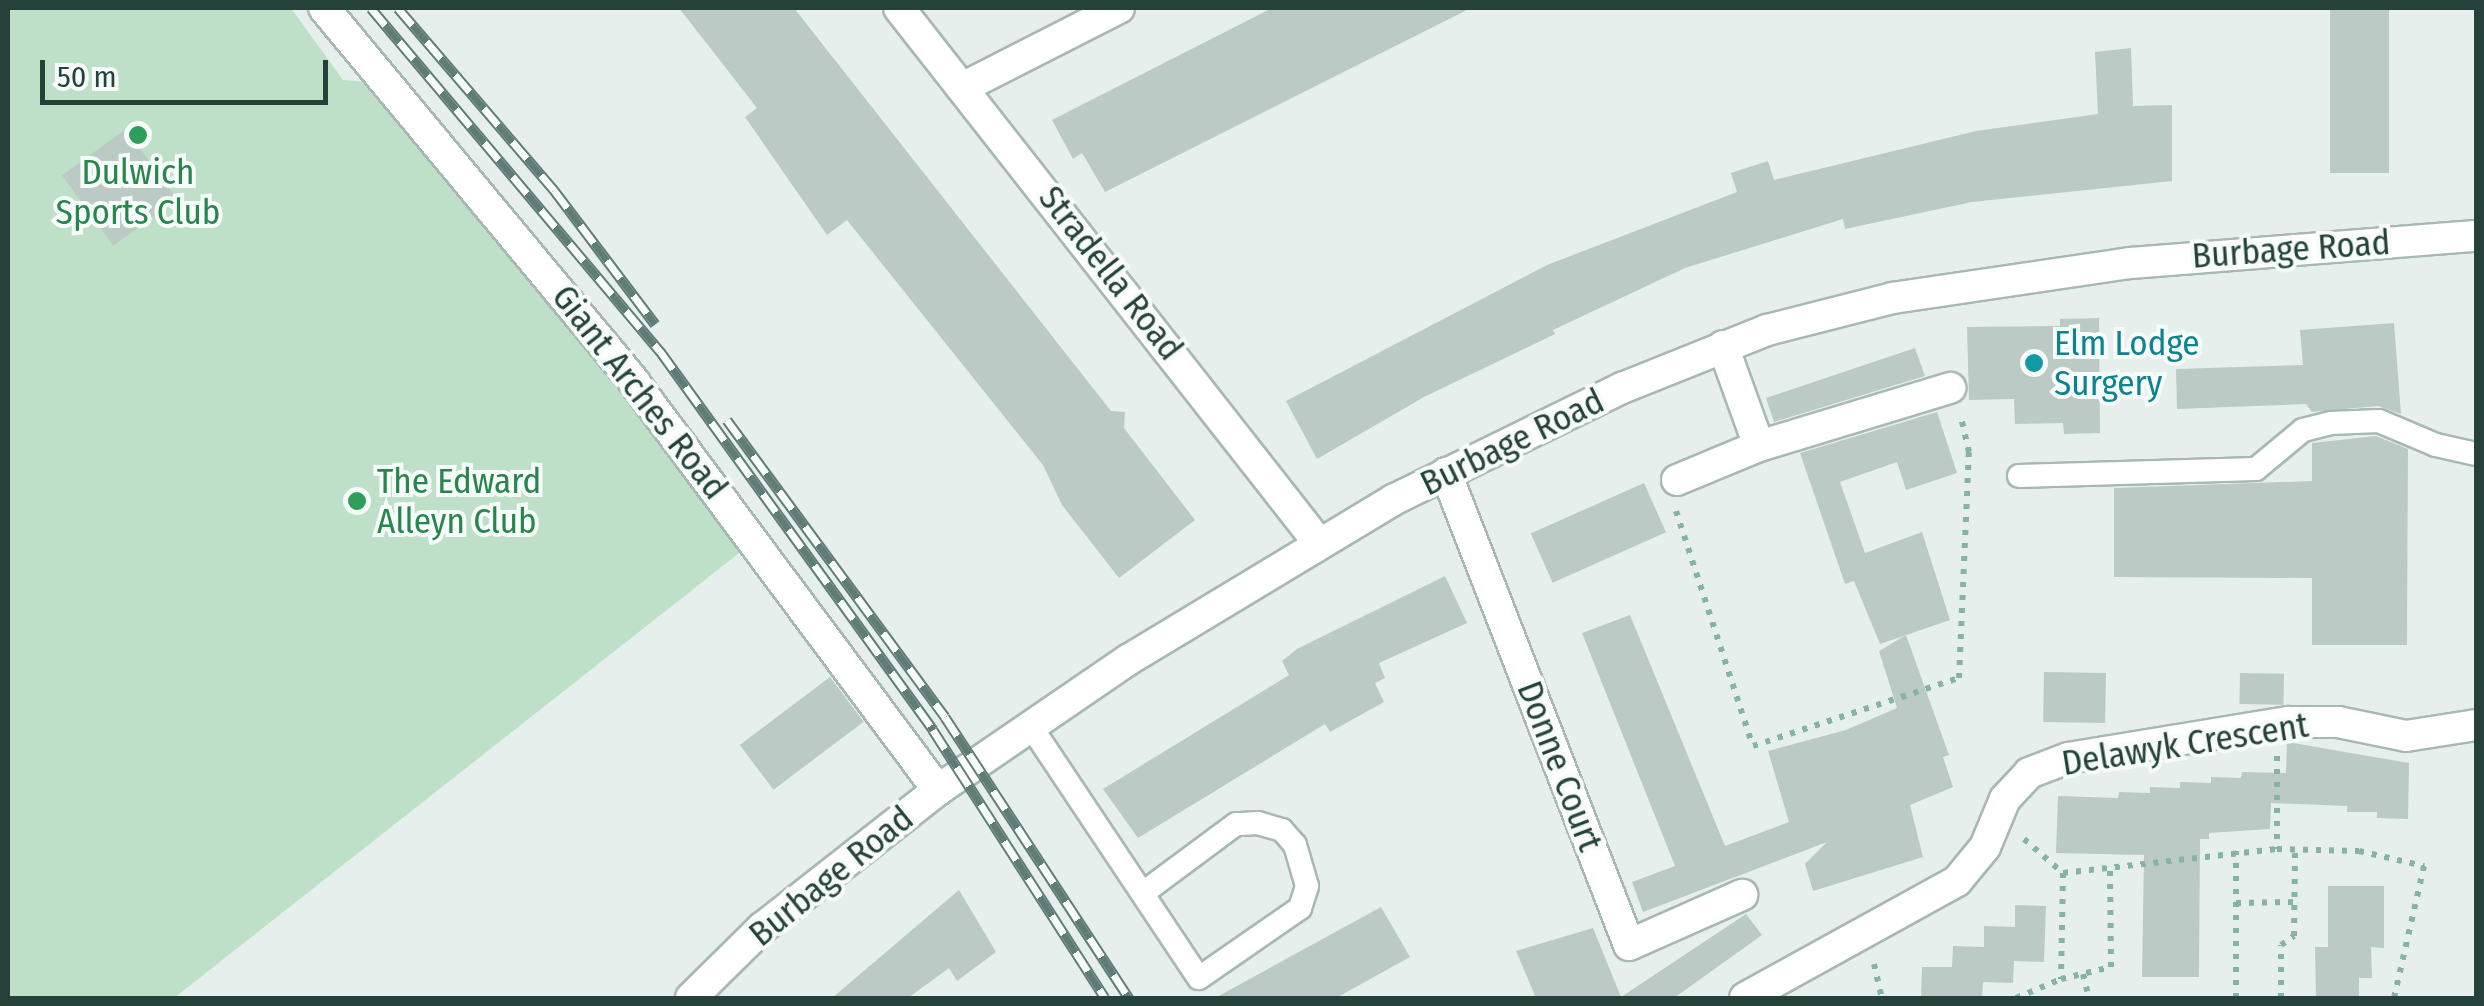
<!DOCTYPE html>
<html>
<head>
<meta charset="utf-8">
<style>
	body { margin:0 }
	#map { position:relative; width:2484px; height:1006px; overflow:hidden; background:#e6efeb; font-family:"Fira Sans Condensed",sans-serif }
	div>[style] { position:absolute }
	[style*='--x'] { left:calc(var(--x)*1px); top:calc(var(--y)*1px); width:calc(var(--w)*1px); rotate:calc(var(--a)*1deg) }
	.green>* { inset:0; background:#bfe0c8 }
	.building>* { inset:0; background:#bbcac4; transform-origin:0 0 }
	.path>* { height:6px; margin-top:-3px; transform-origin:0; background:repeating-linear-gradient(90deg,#86b3a5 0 5px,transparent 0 13px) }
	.roads { filter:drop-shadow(2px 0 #a8b8b2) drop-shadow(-2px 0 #a8b8b2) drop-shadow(0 2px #a8b8b2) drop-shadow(0 -2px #a8b8b2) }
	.service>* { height:22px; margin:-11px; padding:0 11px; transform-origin:11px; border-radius:11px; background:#fff }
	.minor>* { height:30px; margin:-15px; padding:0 15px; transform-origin:15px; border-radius:15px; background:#fff }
	.tertiary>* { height:30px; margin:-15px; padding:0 15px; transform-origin:15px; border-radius:15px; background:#fff }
	.rail>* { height:11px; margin-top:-5.5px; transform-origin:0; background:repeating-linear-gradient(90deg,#f7fbf9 0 22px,#5f7d75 0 44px); box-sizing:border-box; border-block:2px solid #5f7d75 }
	.dots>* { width:28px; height:28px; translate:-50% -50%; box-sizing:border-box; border:5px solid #f7fbf9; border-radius:50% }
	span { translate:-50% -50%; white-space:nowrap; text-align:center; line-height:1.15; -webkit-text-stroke:8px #f7fbf9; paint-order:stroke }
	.leisure-label { font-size:35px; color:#27864d }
	.left { translate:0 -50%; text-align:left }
	.street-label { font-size:35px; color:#24423a }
	.culture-label { font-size:35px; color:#0d838f }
	.frame { position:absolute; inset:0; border:10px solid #24423a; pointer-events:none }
	.scale { position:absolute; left:40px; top:60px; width:288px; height:45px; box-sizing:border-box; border:5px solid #24423a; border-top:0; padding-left:12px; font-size:30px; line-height:35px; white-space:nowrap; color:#24423a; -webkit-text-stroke:8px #f7fbf9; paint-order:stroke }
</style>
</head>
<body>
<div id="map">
	<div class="green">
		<div style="clip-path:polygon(8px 8px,291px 8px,343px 80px,370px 82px,462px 189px,743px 550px,174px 998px,8px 998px)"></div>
	</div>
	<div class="building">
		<div style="clip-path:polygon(679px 8px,794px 8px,1111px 411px,1125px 412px,1124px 428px,1195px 520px,1119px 578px,1062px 505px,1043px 465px,847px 220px,827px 235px,745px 117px,757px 108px)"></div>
		<div style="clip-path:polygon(1272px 8px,1471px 8px,1105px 192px,1082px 153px,1073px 159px,1052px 120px)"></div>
		<div style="left:2330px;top:8px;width:59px;height:165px"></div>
		<div style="clip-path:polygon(2131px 48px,2133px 106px,2172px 105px,2172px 181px,1972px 202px,1845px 229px,1843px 219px,1685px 268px,1553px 330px,1555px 334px,1424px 397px,1317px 459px,1286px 401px,1547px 265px,1737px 192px,1731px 173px,1768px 161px,1774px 180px,1976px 131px,2098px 114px,2095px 52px)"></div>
		<div style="left:126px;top:129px;width:87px;height:79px;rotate:54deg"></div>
		<div style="clip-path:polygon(2099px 318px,2100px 433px,2064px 434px,2063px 423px,2015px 424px,2014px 399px,1969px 400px,1967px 327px,2060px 326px,2060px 319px)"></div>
		<div style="clip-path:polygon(2394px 323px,2401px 414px,2378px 406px,2312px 412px,2306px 404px,2177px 409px,2176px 369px,2303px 365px,2300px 330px)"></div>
		<div style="clip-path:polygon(1915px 348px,1925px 376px,1774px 422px,1766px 398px)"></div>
		<div style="clip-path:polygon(1937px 412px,1957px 473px,1906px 490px,1897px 462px,1840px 482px,1865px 553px,1922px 532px,1950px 620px,1880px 644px,1854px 581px,1845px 584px,1800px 453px)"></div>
		<div style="clip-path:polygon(2376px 436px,2408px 449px,2407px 645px,2312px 645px,2312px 578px,2114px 577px,2114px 488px,2312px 481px,2312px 443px)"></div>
		<div style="left:1644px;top:483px;width:54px;height:124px;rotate:66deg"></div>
		<div style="clip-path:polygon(1445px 576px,1467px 623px,1379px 663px,1385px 678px,1375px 683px,1384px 702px,1330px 732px,1325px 724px,1138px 838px,1103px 789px,1289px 675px,1282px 661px,1297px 649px)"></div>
		<div style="clip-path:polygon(1630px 615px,1725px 846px,1789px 822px,1768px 751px,1846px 730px,1897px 708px,1879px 651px,1906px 635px,1949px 755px,1943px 757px,1953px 787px,1910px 805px,1923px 857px,1813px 891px,1805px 864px,1827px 842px,1643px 912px,1632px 882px,1675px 866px,1582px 633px)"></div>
		<div style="left:2044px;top:672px;width:62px;height:50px;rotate:1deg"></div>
		<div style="left:2240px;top:673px;width:44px;height:31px;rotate:1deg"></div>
		<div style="left:830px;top:677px;width:56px;height:113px;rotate:53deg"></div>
		<div style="clip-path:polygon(2287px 742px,2409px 763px,2408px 819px,2377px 818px,2377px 812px,2347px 812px,2347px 806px,2271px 803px,2270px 829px,2209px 833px,2209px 839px,2200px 839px,2199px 977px,2142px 977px,2144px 855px,2056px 853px,2058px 796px,2118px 798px,2119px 792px,2150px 793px,2150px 787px,2180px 788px,2180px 782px,2211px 783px,2211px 777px,2241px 778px,2242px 772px,2286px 773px)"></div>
		<div style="clip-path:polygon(2328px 886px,2384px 886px,2384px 948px,2371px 947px,2372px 978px,2359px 978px,2359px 998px,2316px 998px,2315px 947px,2328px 947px)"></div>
		<div style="clip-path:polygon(959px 890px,996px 952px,957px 981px,949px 968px,908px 998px,832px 998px)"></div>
		<div style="clip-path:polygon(2015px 905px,2046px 906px,2044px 962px,2014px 961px,2013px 983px,1983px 982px,1982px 998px,1921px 998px,1922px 967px,1952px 967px,1953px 946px,1984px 947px,1984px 926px,2015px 927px)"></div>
		<div style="clip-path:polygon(1381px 907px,1410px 957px,1336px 998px,1215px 998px)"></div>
		<div style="clip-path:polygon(1746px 914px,1762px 935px,1674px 998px,1536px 998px,1516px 951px,1593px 928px,1621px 997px)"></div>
	</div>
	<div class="path">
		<div style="--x:1676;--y:511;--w:247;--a:71.9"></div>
		<div style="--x:1753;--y:746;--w:217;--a:-18.3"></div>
		<div style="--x:1959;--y:678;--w:226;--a:-87.5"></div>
		<div style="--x:1969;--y:452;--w:37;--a:-103"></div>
		<div style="--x:2277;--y:756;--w:93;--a:90"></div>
		<div style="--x:2277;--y:849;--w:82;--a:1.4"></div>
		<div style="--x:2359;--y:851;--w:67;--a:13"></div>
		<div style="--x:2424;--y:866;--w:135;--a:102.8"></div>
		<div style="--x:2024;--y:839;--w:52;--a:41.1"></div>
		<div style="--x:2063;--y:873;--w:215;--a:-6.4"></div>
		<div style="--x:2063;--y:873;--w:106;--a:91.1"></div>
		<div style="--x:2061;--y:979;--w:51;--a:-13.5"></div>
		<div style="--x:2111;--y:967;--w:96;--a:-90.6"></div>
		<div style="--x:2236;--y:903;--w:58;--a:-1"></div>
		<div style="--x:1874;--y:964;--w:35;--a:77"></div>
		<div style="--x:2083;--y:974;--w:25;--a:76"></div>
		<div style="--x:2016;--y:998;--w:49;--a:-22.9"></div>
		<div style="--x:2236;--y:998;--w:147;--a:-90"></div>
		<div style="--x:2281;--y:998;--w:53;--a:-90"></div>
		<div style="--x:2281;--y:945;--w:16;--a:-35"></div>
		<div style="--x:2294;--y:936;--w:88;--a:-89.3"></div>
	</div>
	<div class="roads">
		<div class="service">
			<div style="--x:2019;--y:476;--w:237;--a:-1.7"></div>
			<div style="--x:2256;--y:469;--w:61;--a:-39.7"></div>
			<div style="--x:2303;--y:430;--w:29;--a:-14"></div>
			<div style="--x:2331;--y:423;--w:48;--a:-2.4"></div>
			<div style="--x:2379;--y:421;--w:62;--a:22.8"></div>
			<div style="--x:2436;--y:445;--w:41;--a:12.7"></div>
			<div style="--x:1030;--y:725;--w:304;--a:56.3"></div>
			<div style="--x:1199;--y:978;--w:123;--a:-34.7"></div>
			<div style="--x:1300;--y:908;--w:23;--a:-72"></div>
			<div style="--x:1307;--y:886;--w:43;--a:-106.3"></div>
			<div style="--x:1295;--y:845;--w:20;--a:-131"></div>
			<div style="--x:1282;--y:830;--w:25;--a:-164"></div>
			<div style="--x:1258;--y:823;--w:22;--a:177"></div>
			<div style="--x:1236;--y:824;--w:116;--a:143.4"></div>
		</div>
		<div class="minor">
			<div style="--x:324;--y:8;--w:486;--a:50.3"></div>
			<div style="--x:634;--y:382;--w:509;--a:53.31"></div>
			<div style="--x:899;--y:8;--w:679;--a:51.88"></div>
			<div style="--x:964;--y:87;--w:174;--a:-27"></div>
			<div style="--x:1723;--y:346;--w:106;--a:70.2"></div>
			<div style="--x:1446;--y:473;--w:506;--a:68.81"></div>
			<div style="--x:1629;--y:945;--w:124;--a:-23.9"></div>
			<div style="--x:1677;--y:480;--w:89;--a:-22.5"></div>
			<div style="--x:1759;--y:446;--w:200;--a:-16.9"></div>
			<div style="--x:1745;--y:998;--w:242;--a:-28.9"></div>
			<div style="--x:1957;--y:881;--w:44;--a:-50.5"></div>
			<div style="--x:1985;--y:847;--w:52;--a:-67.4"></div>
			<div style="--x:2005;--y:799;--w:35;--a:-47"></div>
			<div style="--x:2029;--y:773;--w:42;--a:-21"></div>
			<div style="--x:2068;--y:758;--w:224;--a:-9.3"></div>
			<div style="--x:2289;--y:722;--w:49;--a:0"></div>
			<div style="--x:2338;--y:722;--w:69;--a:11.6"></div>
			<div style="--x:2406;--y:736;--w:71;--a:-8.9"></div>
		</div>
		<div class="tertiary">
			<div style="--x:691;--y:998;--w:100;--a:-44.6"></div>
			<div style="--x:762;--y:928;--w:224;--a:-38.1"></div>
			<div style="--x:938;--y:790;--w:230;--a:-34.4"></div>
			<div style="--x:1128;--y:660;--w:310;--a:-31.1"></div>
			<div style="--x:1393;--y:500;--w:255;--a:-26.1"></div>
			<div style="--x:1622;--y:388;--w:156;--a:-21.8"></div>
			<div style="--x:1767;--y:330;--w:130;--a:-14.3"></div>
			<div style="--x:1893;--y:298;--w:240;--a:-8.4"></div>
			<div style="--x:2130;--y:263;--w:347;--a:-4.5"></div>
		</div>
	</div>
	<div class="rail">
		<div style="--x:371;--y:8;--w:449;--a:49.9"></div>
		<div style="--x:660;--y:351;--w:467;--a:54.2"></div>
		<div style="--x:933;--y:730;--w:318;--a:57.3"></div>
		<div style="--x:398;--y:8;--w:240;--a:49.4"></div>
		<div style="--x:554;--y:190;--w:168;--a:53"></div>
		<div style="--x:727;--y:420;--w:368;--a:53.7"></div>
		<div style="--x:945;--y:717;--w:336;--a:56.8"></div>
	</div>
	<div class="dots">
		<div style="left:138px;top:135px;background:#2e9e5b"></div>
		<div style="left:2034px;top:363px;background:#0f9aa8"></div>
		<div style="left:357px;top:501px;background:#2e9e5b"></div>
	</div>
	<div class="leisure-label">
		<span style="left:138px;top:192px">Dulwich<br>Sports Club</span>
		<span class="left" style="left:377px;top:501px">The Edward<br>Alleyn Club</span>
	</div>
	<div class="street-label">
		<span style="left:2291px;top:249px;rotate:-4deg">Burbage Road</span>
		<span style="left:1111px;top:273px;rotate:52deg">Stradella Road</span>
		<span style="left:640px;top:392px;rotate:52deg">Giant Arches Road</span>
		<span style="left:1512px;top:442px;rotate:-26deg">Burbage Road</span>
		<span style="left:2185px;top:744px;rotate:-9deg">Delawyk Crescent</span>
		<span style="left:1560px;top:766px;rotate:69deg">Donne Court</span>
		<span style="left:831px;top:876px;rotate:-39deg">Burbage Road</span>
	</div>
	<div class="culture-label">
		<span class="left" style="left:2054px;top:363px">Elm Lodge<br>Surgery</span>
	</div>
	<div class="frame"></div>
	<div class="scale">50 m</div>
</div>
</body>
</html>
